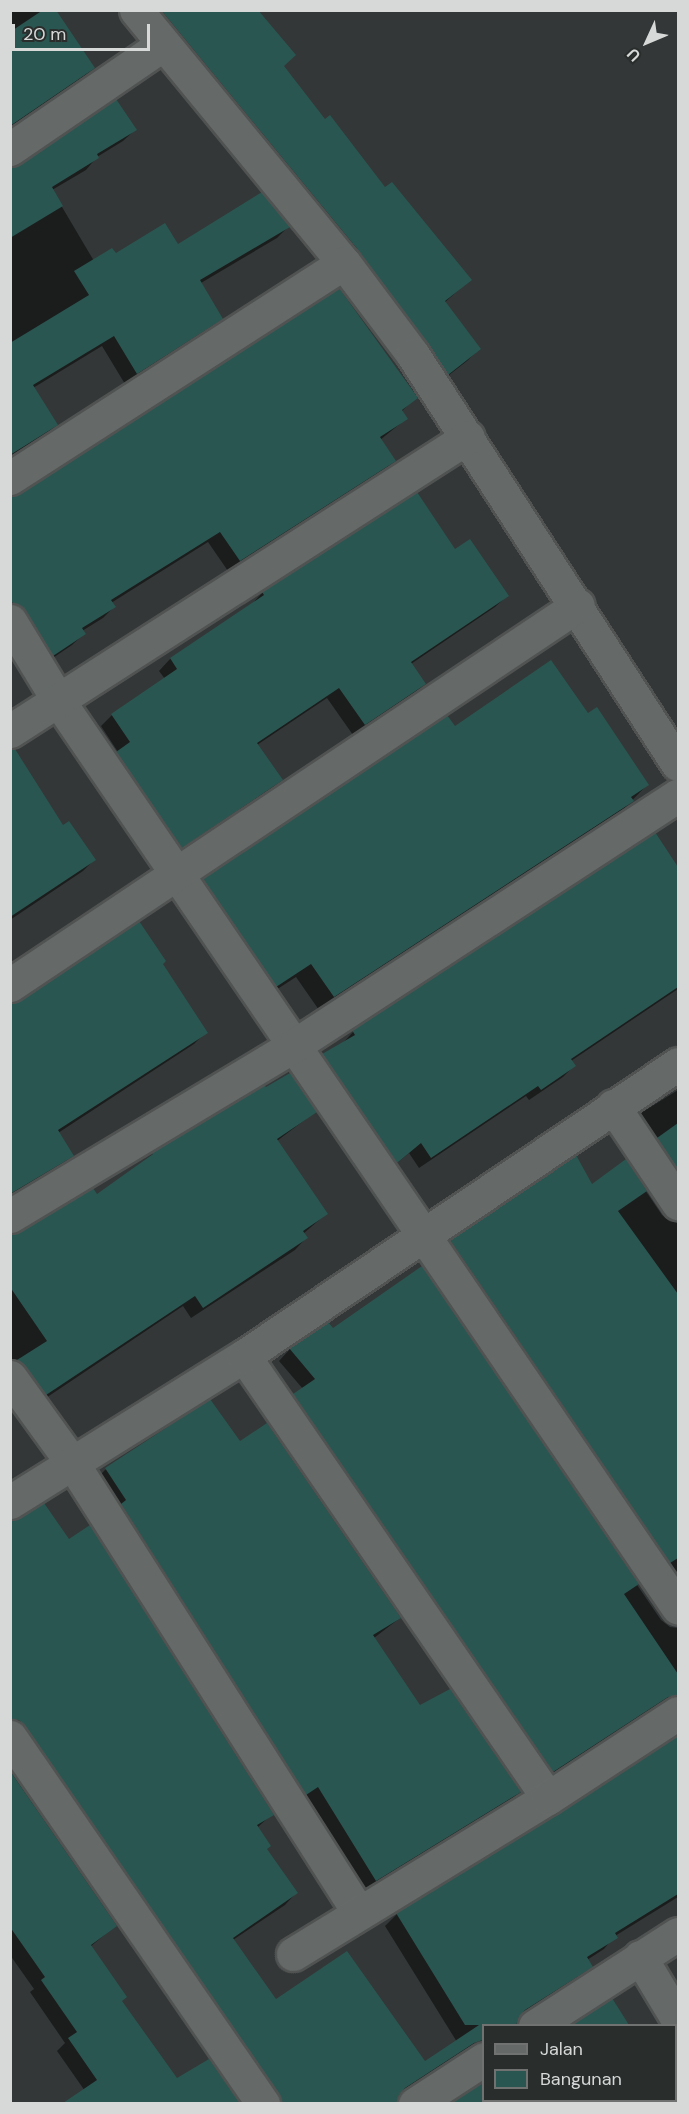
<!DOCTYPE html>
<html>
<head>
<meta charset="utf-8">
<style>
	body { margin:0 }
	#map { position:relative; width:689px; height:2114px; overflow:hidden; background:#333737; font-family:"DM Sans",sans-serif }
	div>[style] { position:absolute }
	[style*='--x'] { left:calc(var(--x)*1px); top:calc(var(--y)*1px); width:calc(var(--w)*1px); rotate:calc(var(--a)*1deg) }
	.shadow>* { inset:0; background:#0007 }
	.building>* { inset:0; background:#2a5651 }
	.roads { filter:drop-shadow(2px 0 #505352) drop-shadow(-2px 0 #505352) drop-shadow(0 2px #505352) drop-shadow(0 -2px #505352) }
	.street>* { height:33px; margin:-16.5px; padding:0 16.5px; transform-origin:16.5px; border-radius:16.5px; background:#656a69 }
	span { translate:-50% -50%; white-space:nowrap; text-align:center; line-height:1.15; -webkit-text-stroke:6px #292d2c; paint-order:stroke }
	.frame { position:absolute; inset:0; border:12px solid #d7d9d9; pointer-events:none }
	.legend { position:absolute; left:482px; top:2024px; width:195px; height:78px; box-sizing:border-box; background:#292d2c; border:2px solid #6f7271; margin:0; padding:8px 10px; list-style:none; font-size:18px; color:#d7d9d9 }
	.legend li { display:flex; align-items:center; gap:12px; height:30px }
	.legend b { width:30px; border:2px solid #6f7271 }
	.north { position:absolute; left:617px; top:12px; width:60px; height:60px; -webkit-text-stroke:4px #292d2c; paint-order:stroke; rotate:226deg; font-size:16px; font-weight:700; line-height:24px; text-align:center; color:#d7d9d9 }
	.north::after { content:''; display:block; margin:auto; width:21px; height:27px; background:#d7d9d9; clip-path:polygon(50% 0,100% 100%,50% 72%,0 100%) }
	.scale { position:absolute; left:12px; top:24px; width:138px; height:27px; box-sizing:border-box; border:3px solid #d7d9d9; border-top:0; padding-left:8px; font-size:18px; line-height:21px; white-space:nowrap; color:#d7d9d9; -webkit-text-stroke:4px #292d2c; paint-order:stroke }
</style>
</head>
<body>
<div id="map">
	<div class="shadow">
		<div style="clip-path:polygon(10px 10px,54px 10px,93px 68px,82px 79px,10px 128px)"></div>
		<div style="clip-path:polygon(138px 10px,251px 10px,282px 67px,324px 121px,470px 280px,444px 303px,479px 349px,467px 361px,435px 386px)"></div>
		<div style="clip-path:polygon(135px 130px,123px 141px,97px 157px,86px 170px,52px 190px,94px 261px,288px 227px,277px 238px,201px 283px,221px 318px,210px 330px,125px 384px,102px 346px,33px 388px,56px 425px,45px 436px,10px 458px,10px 169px)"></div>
		<div style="clip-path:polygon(416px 397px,401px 412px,406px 419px,380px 440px,394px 461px,383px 472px,228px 571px,208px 542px,111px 603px,114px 607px,103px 618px,82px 631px,84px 634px,72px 645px,41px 666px,10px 618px,10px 498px)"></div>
		<div style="clip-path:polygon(417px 494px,455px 551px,507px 596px,495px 607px,411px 664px,424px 684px,413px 695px,353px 735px,327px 698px,257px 745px,281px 780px,269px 791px,170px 858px,106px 764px,118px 752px,101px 726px,112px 715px,165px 679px,159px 671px,170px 659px,251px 605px,262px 593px)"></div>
		<div style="clip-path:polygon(588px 715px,647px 785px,618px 815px,319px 1010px,296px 977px,262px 999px,190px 894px,204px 880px,454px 728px)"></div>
		<div style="clip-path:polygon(10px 753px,63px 827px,94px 860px,83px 871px,10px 920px)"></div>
		<div style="clip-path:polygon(655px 834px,678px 870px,676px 879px,678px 883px,678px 989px,571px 1061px,574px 1066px,563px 1077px,529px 1100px,526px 1096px,419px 1168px,409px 1153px,385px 1173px,312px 1067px,323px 1055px,342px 1044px,353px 1032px)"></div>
		<div style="clip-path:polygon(162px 964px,206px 1032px,194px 1044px,58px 1133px,72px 1156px,60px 1167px,10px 1197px,10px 1005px)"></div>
		<div style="clip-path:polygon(678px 1090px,678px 1199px,629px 1125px,641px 1113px)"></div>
		<div style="clip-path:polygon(315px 1112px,277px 1141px,326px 1214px,303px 1234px,306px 1238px,295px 1250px,191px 1318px,183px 1306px,34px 1406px,10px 1376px,10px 1236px,97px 1196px,153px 1154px)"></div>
		<div style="clip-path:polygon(576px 1157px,591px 1186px,626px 1162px,662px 1215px,669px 1221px,678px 1223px,678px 1604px,439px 1253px,451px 1241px)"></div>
		<div style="clip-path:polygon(421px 1268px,661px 1620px,670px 1627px,678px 1628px,678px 1711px,664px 1705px,655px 1708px,541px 1783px,283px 1406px,303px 1389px,279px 1361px,290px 1349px,333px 1330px)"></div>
		<div style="clip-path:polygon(210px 1401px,240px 1443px,400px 1618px,374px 1638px,419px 1707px,519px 1792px,508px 1803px,364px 1891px,306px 1797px,294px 1805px,94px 1481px,105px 1470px)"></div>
		<div style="clip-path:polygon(10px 1522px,272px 1814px,257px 1828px,265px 1849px,296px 1893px,285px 1905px,233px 1940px,276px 2001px,424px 2063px,457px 2042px,385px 1926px,397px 1914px,559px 1815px,678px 1737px,678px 1897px,615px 1936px,604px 1949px,587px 1960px,591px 1966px,579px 1978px,517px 2018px,515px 2026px,484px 2026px,484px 2056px,471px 2051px,461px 2054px,397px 2096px,395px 2104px,268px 2104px,10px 1734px)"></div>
		<div style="clip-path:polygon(10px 1771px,115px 1926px,90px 1947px,121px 2002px,176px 2080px,234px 2097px,228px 2104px,82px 2104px,78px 2098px,85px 2091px,57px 2051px,65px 2043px,30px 1992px,34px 1989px,10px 1955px)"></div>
		<div style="clip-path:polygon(612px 2001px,627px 2026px,571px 2026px)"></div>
		<div style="clip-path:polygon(484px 2083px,484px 2100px,673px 2100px,675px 2104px,453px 2104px)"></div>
	</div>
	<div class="building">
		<div style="clip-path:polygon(43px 10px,56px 10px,95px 68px,10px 126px,10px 32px)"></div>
		<div style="clip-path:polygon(161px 10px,258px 10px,296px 55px,284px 66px,325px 119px,330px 115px,385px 187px,392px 182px,472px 280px,445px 301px,481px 349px,448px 375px,359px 251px)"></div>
		<div style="clip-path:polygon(116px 99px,137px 130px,97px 154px,99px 158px,52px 187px,63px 206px,10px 238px,10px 168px,21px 164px)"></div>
		<div style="clip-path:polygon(262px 192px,290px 227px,200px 280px,223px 319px,137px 374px,114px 336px,33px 385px,58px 425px,10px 455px,10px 343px,89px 295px,74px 271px,112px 248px,116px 253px,165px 223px,178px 244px)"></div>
		<div style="clip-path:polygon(339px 288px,418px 398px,402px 410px,408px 419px,380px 437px,396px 461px,240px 561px,220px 532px,111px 600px,116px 607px,82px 628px,86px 634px,53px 656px,26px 611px,10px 601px,10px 497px,20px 494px)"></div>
		<div style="clip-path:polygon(417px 492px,455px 549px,470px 539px,509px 596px,411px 662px,426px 684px,365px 725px,339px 688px,257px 743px,283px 780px,182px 848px,116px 752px,130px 742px,111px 714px,177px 669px,170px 658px,264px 595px,262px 592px)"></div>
		<div style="clip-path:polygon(551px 660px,588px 713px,597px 707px,649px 785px,631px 797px,634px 801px,334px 997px,311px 964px,276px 987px,203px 879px,447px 715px,455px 726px)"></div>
		<div style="clip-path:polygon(15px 749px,63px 825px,69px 821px,96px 860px,10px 917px,10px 750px)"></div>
		<div style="clip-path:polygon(655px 832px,678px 867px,678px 987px,571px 1059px,576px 1066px,541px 1090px,538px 1086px,431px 1158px,421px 1143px,397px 1163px,322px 1054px,355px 1035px,352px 1030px)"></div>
		<div style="clip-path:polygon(139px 921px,166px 961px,163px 964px,208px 1033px,58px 1130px,74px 1156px,10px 1194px,10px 1004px,20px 1001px)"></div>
		<div style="clip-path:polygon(290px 1073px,317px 1112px,277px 1139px,328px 1214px,303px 1231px,308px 1238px,203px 1308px,195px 1296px,46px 1395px,25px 1366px,17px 1360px,47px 1341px,10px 1287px,10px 1235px,20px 1232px,93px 1188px,97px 1194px,153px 1154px,152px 1153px,264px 1085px,266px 1087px)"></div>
		<div style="clip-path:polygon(678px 1123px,678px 1170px,657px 1138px)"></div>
		<div style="clip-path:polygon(576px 1155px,592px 1184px,626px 1159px,647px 1191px,618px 1211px,678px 1294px,678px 1558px,670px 1563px,450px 1240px)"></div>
		<div style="clip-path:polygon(422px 1266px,639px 1584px,624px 1594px,678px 1674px,678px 1695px,668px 1697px,553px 1772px,293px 1394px,315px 1379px,289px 1348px,328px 1322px,333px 1328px)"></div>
		<div style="clip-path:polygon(210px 1399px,240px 1441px,267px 1423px,401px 1618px,373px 1635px,420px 1705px,450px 1689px,521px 1792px,376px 1881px,318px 1787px,306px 1795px,121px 1504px,126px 1500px,105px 1468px)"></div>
		<div style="clip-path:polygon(44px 1503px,69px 1539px,90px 1525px,274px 1815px,257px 1825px,271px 1846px,267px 1849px,298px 1893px,233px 1938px,276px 1999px,347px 1951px,425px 2061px,479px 2025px,465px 2025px,396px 1913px,558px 1814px,678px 1735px,678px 1894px,615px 1933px,618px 1938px,587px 1957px,593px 1967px,525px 2010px,519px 2017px,516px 2025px,483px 2025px,483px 2040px,474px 2043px,405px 2088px,399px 2095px,397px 2103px,282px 2103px,278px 2093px,25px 1726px,19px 1720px,10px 1719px,10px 1521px)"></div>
		<div style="clip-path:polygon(10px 1771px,117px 1926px,91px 1945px,127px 1997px,122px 2001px,177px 2078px,209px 2059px,240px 2103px,63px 2103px,97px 2080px,68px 2038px,77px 2032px,41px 1980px,45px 1977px,10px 1927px)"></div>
		<div style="clip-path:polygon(612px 1998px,629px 2025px,570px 2025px)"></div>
		<div style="clip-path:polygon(483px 2082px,483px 2103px,450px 2103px)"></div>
	</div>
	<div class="roads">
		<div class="street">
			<div style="--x:136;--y:10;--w:328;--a:50.6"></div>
			<div style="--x:344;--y:263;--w:115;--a:53.1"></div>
			<div style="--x:413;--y:355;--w:487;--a:57.1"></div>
			<div style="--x:10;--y:149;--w:184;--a:-34.4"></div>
			<div style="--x:10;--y:478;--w:397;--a:-32.8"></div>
			<div style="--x:10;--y:621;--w:92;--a:58.7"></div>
			<div style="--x:58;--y:700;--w:1099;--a:55.67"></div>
			<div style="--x:10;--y:731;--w:544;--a:-32.7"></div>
			<div style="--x:10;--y:985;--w:683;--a:-33.78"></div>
			<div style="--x:613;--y:1106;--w:117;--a:56.2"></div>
			<div style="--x:10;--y:1216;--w:332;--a:-31"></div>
			<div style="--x:295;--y:1045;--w:457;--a:-33.1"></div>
			<div style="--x:244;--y:1356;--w:536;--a:55.48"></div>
			<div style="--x:10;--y:1377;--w:107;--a:54.1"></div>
			<div style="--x:73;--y:1464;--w:532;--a:57.5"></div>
			<div style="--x:10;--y:1502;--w:276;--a:-32"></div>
			<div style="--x:244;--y:1356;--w:523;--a:-33.93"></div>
			<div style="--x:10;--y:1737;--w:446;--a:55.4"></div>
			<div style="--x:293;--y:1954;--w:299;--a:-31.5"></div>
			<div style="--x:548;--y:1798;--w:155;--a:-33.2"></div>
			<div style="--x:640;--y:1957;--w:74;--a:58.9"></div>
			<div style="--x:535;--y:2026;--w:170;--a:-32.8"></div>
			<div style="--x:415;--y:2104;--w:82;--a:-33.1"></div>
		</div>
	</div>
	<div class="frame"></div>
	<ul class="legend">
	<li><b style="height:8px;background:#656a69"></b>Jalan</li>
	<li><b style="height:16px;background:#2a5651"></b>Bangunan</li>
	</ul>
	<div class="north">U</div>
	<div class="scale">20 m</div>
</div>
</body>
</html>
